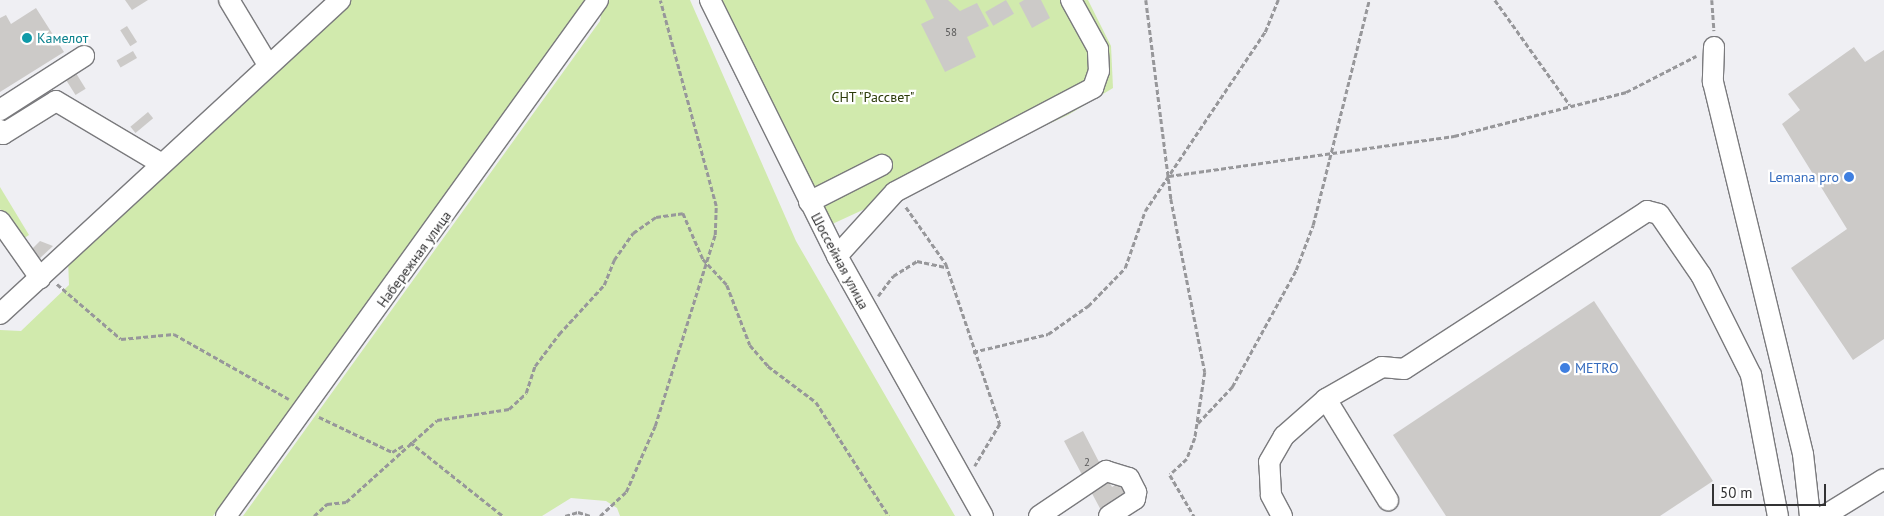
<!DOCTYPE html>
<html>
<head>
<meta charset="utf-8">
<style>
	body { margin:0 }
	#map { position:relative; width:1884px; height:516px; overflow:hidden; background:#efeff3; font-family:"PT Sans",sans-serif }
	div>[style] { position:absolute }
	[style*='--x'] { left:calc(var(--x)*1px); top:calc(var(--y)*1px); width:calc(var(--w)*1px); rotate:calc(var(--a)*1deg) }
	.green>* { inset:0; background:#d1eaad }
	.building>* { inset:0; background:#cccac8; transform-origin:0 0 }
	.path>* { height:2.5px; margin-top:-1.25px; transform-origin:0; background:repeating-linear-gradient(90deg,#97979a 0 5px,transparent 0 7.5px) }
	.roads { filter:drop-shadow(1px 0 #7a7a7d) drop-shadow(-1px 0 #7a7a7d) drop-shadow(0 1px #7a7a7d) drop-shadow(0 -1px #7a7a7d) }
	.minor>* { height:20px; margin:-10px; padding:0 10px; transform-origin:10px; border-radius:10px; background:#fff }
	.dots>* { width:14px; height:14px; translate:-50% -50%; box-sizing:border-box; border:2px solid #fff; border-radius:50% }
	span { translate:-50% -50%; white-space:nowrap; text-align:center; line-height:1.15; -webkit-text-stroke:4.5px #fff; paint-order:stroke }
	.number-label { font-size:11px; color:#595959 }
	.number-label span { -webkit-text-stroke-width:0 }
	.culture-label { font-size:14px; color:#0d838f }
	.left { translate:0 -50%; text-align:left }
	.park-label { font-size:14px; color:#2d3c0b }
	.shop-label { font-size:14px; color:#366cbe }
	.right { translate:-100% -50%; text-align:right }
	.street-label { font-size:14px; color:#333334 }
	.scale { position:absolute; left:1712px; top:484px; width:114px; height:22px; box-sizing:border-box; border:2px solid #333334; border-top:0; padding-left:6px; font-size:15px; line-height:18px; white-space:nowrap; color:#333334; -webkit-text-stroke:4px #fff; paint-order:stroke }
</style>
</head>
<body>
<div id="map">
	<div class="green">
		<div style="clip-path:polygon(349px 0,589px 0,513px 111px,213px 516px,0 516px,0 330px,21px 331px,69px 285px,68px 259px)"></div>
		<div style="clip-path:polygon(604px 0,690px 0,796px 241px,955px 516px,620px 516px,617px 508px,606px 501px,571px 498px,542px 516px,243px 516px,600px 21px)"></div>
		<div style="clip-path:polygon(718px 0,1088px 0,1111px 46px,1113px 88px,1068px 115px,828px 226px)"></div>
		<div style="clip-path:polygon(0 187px,29px 235px,21px 240px,0 209px)"></div>
	</div>
	<div class="building">
		<div style="clip-path:polygon(125px 0,148px 0,132px 10px)"></div>
		<div style="clip-path:polygon(925px 0,948px 0,960px 11px,977px 3px,989px 26px,967px 37px,976px 57px,945px 72px,921px 24px,934px 18px)"></div>
		<div style="left:1006px;top:0;width:16px;height:24px;rotate:60deg"></div>
		<div style="clip-path:polygon(1024px 0,1041px 0,1050px 18px,1032px 28px,1019px 3px)"></div>
		<div style="clip-path:polygon(36px 8px,64px 52px,0 92px,0 18px,6px 15px,11px 24px)"></div>
		<div style="left:127px;top:26px;width:19px;height:8px;rotate:58deg"></div>
		<div style="clip-path:polygon(1854px 47px,1865px 62px,1884px 50px,1884px 339px,1853px 360px,1791px 268px,1847px 229px,1782px 124px,1800px 110px,1788px 94px)"></div>
		<div style="left:133px;top:51px;width:8px;height:19px;rotate:60deg"></div>
		<div style="left:74px;top:70px;width:22px;height:12px;rotate:58deg"></div>
		<div style="left:148px;top:112px;width:8px;height:23px;rotate:50deg"></div>
		<div style="clip-path:polygon(40px 241px,53px 246px,38px 260px,30px 251px)"></div>
		<div style="clip-path:polygon(1594px 301px,1713px 481px,1660px 516px,1446px 516px,1393px 435px)"></div>
		<div style="clip-path:polygon(1083px 431px,1112px 487px,1120px 482px,1130px 500px,1103px 514px,1064px 441px)"></div>
	</div>
	<div class="path">
		<div style="--x:1146;--y:0;--w:201;--a:82.8"></div>
		<div style="--x:1171;--y:199;--w:176;--a:78.9"></div>
		<div style="--x:1205;--y:372;--w:67;--a:98.6"></div>
		<div style="--x:1195;--y:438;--w:22;--a:111"></div>
		<div style="--x:1187;--y:459;--w:23;--a:137"></div>
		<div style="--x:1170;--y:475;--w:48;--a:59.7"></div>
		<div style="--x:1495;--y:0;--w:129;--a:54.5"></div>
		<div style="--x:1712;--y:0;--w:31;--a:86"></div>
		<div style="--x:1169;--y:176;--w:288;--a:-8"></div>
		<div style="--x:1454;--y:136;--w:178;--a:-14.3"></div>
		<div style="--x:1626;--y:92;--w:79;--a:-27.2"></div>
		<div style="--x:906;--y:207;--w:70;--a:54.9"></div>
		<div style="--x:946;--y:264;--w:169;--a:71.4"></div>
		<div style="--x:1000;--y:424;--w:49;--a:120.8"></div>
		<div style="--x:57;--y:284;--w:84;--a:40.7"></div>
		<div style="--x:121;--y:339;--w:53;--a:-5.4"></div>
		<div style="--x:174;--y:334;--w:132;--a:29.5"></div>
		<div style="--x:878;--y:296;--w:25;--a:-53"></div>
		<div style="--x:893;--y:276;--w:28;--a:-32"></div>
		<div style="--x:917;--y:261;--w:30;--a:12"></div>
		<div style="--x:973;--y:352;--w:77;--a:-13.5"></div>
		<div style="--x:1048;--y:334;--w:49;--a:-35"></div>
		<div style="--x:1088;--y:306;--w:53;--a:-45.8"></div>
		<div style="--x:1125;--y:268;--w:60;--a:-70.7"></div>
		<div style="--x:1145;--y:211;--w:216;--a:-56.2"></div>
		<div style="--x:1265;--y:32;--w:35;--a:-68"></div>
		<div style="--x:319;--y:417;--w:81;--a:25.6"></div>
		<div style="--x:392;--y:452;--w:14;--a:-30"></div>
		<div style="--x:1198;--y:423;--w:50;--a:-46.6"></div>
		<div style="--x:1232;--y:387;--w:133;--a:-61.3"></div>
		<div style="--x:1296;--y:270;--w:48;--a:-69.3"></div>
		<div style="--x:1313;--y:225;--w:232;--a:-76"></div>
		<div style="--x:410;--y:442;--w:119;--a:38.5"></div>
		<div style="--x:314;--y:516;--w:18;--a:-43"></div>
		<div style="--x:327;--y:504;--w:19;--a:-6"></div>
		<div style="--x:346;--y:502;--w:122;--a:-42"></div>
		<div style="--x:437;--y:420;--w:73;--a:-8.7"></div>
		<div style="--x:509;--y:409;--w:23;--a:-43"></div>
		<div style="--x:526;--y:393;--w:28;--a:-72"></div>
		<div style="--x:535;--y:366;--w:40;--a:-53"></div>
		<div style="--x:559;--y:334;--w:67;--a:-47.4"></div>
		<div style="--x:604;--y:285;--w:27;--a:-68"></div>
		<div style="--x:614;--y:260;--w:33;--a:-55"></div>
		<div style="--x:633;--y:233;--w:28;--a:-35"></div>
		<div style="--x:656;--y:217;--w:27;--a:-8"></div>
		<div style="--x:683;--y:213;--w:50;--a:66.5"></div>
		<div style="--x:703;--y:259;--w:35;--a:47"></div>
		<div style="--x:727;--y:285;--w:64;--a:69"></div>
		<div style="--x:750;--y:345;--w:28;--a:49"></div>
		<div style="--x:768;--y:366;--w:60;--a:36.9"></div>
		<div style="--x:816;--y:402;--w:135;--a:57.4"></div>
		<div style="--x:565;--y:516;--w:14;--a:-17"></div>
		<div style="--x:578;--y:512;--w:13;--a:18"></div>
		<div style="--x:600;--y:516;--w:35;--a:-43"></div>
		<div style="--x:626;--y:492;--w:72;--a:-66.3"></div>
		<div style="--x:655;--y:426;--w:200;--a:-72.6"></div>
		<div style="--x:715;--y:235;--w:29;--a:-88"></div>
		<div style="--x:716;--y:206;--w:213;--a:-105.2"></div>
	</div>
	<div class="roads">
		<div class="minor">
			<div style="--x:229;--y:0;--w:76;--a:59"></div>
			<div style="--x:710;--y:0;--w:286;--a:63.6"></div>
			<div style="--x:837;--y:256;--w:298;--a:60.7"></div>
			<div style="--x:1714;--y:47;--w:35;--a:92"></div>
			<div style="--x:1713;--y:82;--w:383;--a:76.4"></div>
			<div style="--x:1803;--y:454;--w:62;--a:83.6"></div>
			<div style="--x:0;--y:110;--w:100;--a:-32.7"></div>
			<div style="--x:0;--y:130;--w:5;--a:53"></div>
			<div style="--x:3;--y:134;--w:62;--a:-31.9"></div>
			<div style="--x:56;--y:101;--w:123;--a:30.7"></div>
			<div style="--x:809;--y:202;--w:82;--a:-26.9"></div>
			<div style="--x:0;--y:221;--w:70;--a:54.9"></div>
			<div style="--x:837;--y:256;--w:86;--a:-47.8"></div>
			<div style="--x:895;--y:192;--w:224;--a:-27.7"></div>
			<div style="--x:1093;--y:88;--w:18;--a:-71"></div>
			<div style="--x:1099;--y:71;--w:22;--a:-93"></div>
			<div style="--x:1098;--y:49;--w:56;--a:-118.9"></div>
			<div style="--x:0;--y:314;--w:463;--a:-42.7"></div>
			<div style="--x:1326;--y:399;--w:119;--a:58.5"></div>
			<div style="--x:226;--y:516;--w:636;--a:-54.21"></div>
			<div style="--x:1039;--y:516;--w:81;--a:-33.9"></div>
			<div style="--x:1106;--y:471;--w:24;--a:17"></div>
			<div style="--x:1129;--y:478;--w:16;--a:63"></div>
			<div style="--x:1136;--y:492;--w:7;--a:98"></div>
			<div style="--x:1135;--y:499;--w:31;--a:147"></div>
			<div style="--x:1282;--y:516;--w:24;--a:-118"></div>
			<div style="--x:1271;--y:495;--w:33;--a:-93"></div>
			<div style="--x:1269;--y:462;--w:30;--a:-60"></div>
			<div style="--x:1284;--y:436;--w:56;--a:-41.4"></div>
			<div style="--x:1326;--y:399;--w:64;--a:-29.7"></div>
			<div style="--x:1382;--y:367;--w:22;--a:5"></div>
			<div style="--x:1404;--y:369;--w:290;--a:-33"></div>
			<div style="--x:1647;--y:211;--w:12;--a:14"></div>
			<div style="--x:1659;--y:214;--w:74;--a:55.5"></div>
			<div style="--x:1701;--y:275;--w:112;--a:63.4"></div>
			<div style="--x:1751;--y:375;--w:144;--a:79.2"></div>
			<div style="--x:1824;--y:516;--w:70;--a:-31.7"></div>
		</div>
	</div>
	<div class="dots">
		<div style="left:27px;top:38px;background:#0f9aa8"></div>
		<div style="left:1849px;top:177px;background:#3f7fe0"></div>
		<div style="left:1565px;top:368px;background:#3f7fe0"></div>
	</div>
	<div class="number-label">
		<span style="left:951px;top:32px">58</span>
		<span style="left:1087px;top:462px">2</span>
	</div>
	<div class="culture-label">
		<span class="left" style="left:37px;top:38px">Камелот</span>
	</div>
	<div class="park-label">
		<span style="left:873px;top:97px">СНТ "Рассвет"</span>
	</div>
	<div class="shop-label">
		<span class="right" style="left:1839px;top:177px">Lemana pro</span>
		<span class="left" style="left:1575px;top:368px">METRO</span>
	</div>
	<div class="street-label">
		<span style="left:414px;top:259px;rotate:-54deg">Набережная улица</span>
		<span style="left:840px;top:261px;rotate:62deg">Шоссейная улица</span>
	</div>
	<div class="scale">50 m</div>
</div>
</body>
</html>
